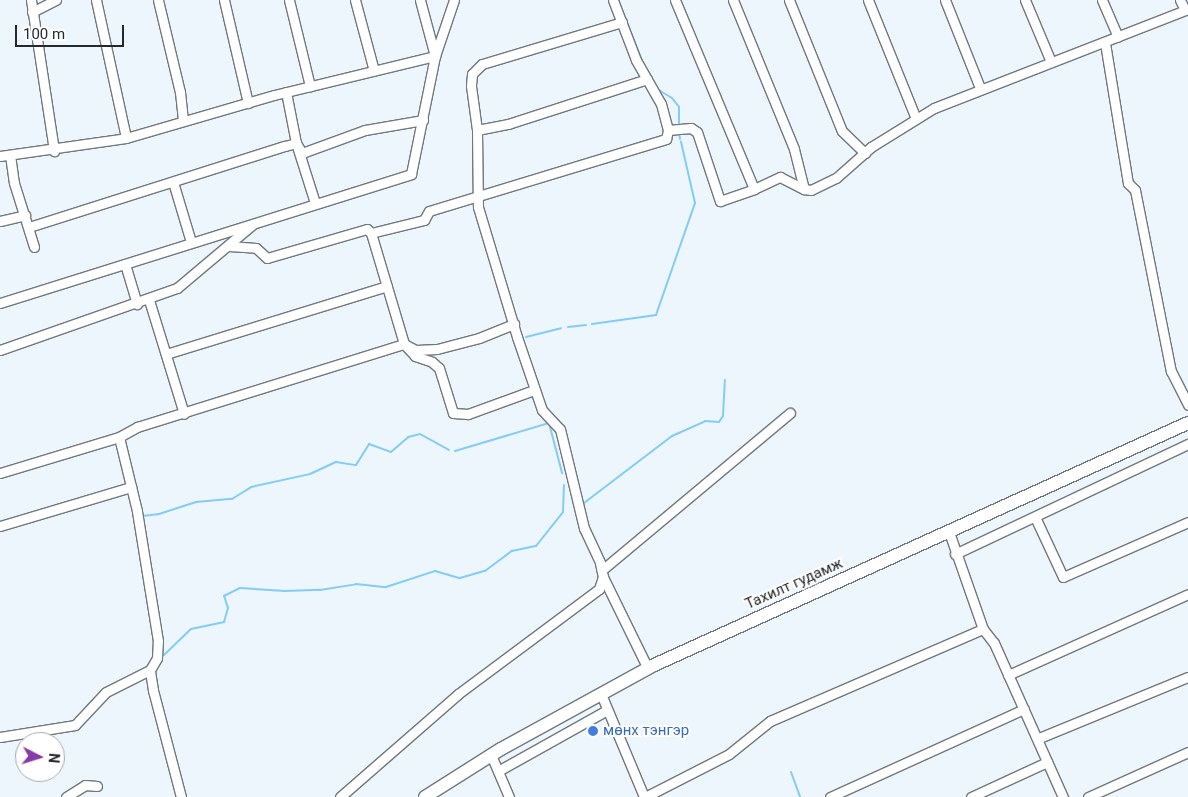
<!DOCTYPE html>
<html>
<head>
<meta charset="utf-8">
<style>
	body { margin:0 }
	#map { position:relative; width:1188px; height:797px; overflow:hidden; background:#edf6fd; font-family:Roboto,sans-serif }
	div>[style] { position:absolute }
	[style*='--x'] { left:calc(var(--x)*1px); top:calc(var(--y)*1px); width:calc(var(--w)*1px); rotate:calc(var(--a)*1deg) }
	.stream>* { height:2px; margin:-1px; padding:0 1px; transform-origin:1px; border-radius:1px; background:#81ccf8 }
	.roads { filter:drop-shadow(1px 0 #70787e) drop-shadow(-1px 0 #70787e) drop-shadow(0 1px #70787e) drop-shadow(0 -1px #70787e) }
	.minor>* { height:9px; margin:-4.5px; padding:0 4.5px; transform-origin:4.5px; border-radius:4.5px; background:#fff }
	.secondary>* { height:12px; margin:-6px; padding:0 6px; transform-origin:6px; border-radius:6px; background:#fff }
	.dots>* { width:14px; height:14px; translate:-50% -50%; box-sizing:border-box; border:2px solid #fff; border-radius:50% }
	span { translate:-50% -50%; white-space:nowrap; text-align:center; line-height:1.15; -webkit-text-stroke:4px #fff; paint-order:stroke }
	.street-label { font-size:15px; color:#26292c }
	.shop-label { font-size:15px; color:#366cbe }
	.left { translate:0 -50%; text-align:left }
	.north { position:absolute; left:15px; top:732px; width:50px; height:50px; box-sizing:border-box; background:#fff; border:1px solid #a8a9ab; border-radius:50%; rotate:95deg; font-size:14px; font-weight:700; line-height:20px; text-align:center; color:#26292c }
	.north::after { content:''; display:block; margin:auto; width:18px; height:22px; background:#8a39a8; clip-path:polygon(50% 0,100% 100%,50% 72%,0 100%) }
	.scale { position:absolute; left:15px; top:25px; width:109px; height:22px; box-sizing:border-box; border:2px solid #26292c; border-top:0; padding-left:6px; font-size:15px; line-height:18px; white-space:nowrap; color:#26292c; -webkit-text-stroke:4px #fff; paint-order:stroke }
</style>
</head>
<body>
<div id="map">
	<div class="stream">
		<div style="--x:618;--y:0;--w:73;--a:68.3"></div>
		<div style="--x:657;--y:89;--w:17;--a:31"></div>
		<div style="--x:672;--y:98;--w:11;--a:52"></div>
		<div style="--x:679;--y:107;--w:19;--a:90"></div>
		<div style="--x:679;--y:131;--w:8;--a:83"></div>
		<div style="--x:592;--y:324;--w:65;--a:-8"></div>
		<div style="--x:656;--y:315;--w:119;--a:-70.8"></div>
		<div style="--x:695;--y:203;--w:63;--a:-102.9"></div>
		<div style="--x:568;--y:327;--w:18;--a:-6"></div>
		<div style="--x:526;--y:337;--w:36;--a:-14"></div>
		<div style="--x:455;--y:451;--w:98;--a:-16.6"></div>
		<div style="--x:549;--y:423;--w:52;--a:75.4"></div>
		<div style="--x:584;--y:503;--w:111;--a:-37.3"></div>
		<div style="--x:672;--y:436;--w:36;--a:-24"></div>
		<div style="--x:705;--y:421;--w:14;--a:4"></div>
		<div style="--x:719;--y:422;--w:7;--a:-56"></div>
		<div style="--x:723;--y:416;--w:36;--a:-87"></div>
		<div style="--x:143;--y:516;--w:16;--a:-7"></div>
		<div style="--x:159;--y:514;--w:39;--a:-18"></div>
		<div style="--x:196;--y:502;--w:36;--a:-5"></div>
		<div style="--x:232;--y:499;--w:22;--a:-32"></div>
		<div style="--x:251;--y:487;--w:60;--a:-12.4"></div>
		<div style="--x:310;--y:474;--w:29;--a:-25"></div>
		<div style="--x:336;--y:462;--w:20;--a:9"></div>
		<div style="--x:356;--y:465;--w:25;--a:-58"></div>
		<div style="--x:369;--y:444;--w:23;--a:20"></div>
		<div style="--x:391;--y:452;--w:23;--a:-41"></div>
		<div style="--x:408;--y:437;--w:12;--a:-14"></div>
		<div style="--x:420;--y:434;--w:33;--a:29"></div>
		<div style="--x:164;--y:655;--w:37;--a:-44"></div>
		<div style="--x:191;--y:629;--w:34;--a:-12"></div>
		<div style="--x:224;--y:622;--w:15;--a:-74"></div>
		<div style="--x:228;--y:608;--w:13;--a:-108"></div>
		<div style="--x:224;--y:596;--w:18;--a:-27"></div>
		<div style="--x:240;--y:588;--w:45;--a:3.8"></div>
		<div style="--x:285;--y:591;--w:35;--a:-2"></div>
		<div style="--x:320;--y:590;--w:36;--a:-9"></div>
		<div style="--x:356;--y:584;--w:30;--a:6"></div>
		<div style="--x:386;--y:587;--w:52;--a:-18.1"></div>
		<div style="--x:435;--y:571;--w:26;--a:16"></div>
		<div style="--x:460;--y:578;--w:26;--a:-16"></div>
		<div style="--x:485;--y:571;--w:34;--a:-37"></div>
		<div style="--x:512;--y:551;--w:25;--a:-12"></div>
		<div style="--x:536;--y:546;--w:43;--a:-51.5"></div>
		<div style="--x:563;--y:512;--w:27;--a:-88"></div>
		<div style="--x:791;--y:772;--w:27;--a:70"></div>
	</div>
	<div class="roads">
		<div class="minor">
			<div style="--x:31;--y:0;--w:153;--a:81.3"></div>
			<div style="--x:96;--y:0;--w:141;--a:77.7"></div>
			<div style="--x:158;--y:0;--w:95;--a:76.6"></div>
			<div style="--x:180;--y:92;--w:28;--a:84"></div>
			<div style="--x:224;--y:0;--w:106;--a:76.9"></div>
			<div style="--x:289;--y:0;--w:89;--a:76.3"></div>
			<div style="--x:355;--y:0;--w:73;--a:75"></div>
			<div style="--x:675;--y:0;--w:205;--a:67.3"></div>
			<div style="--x:754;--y:189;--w:29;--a:-25"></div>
			<div style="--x:780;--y:177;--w:27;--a:27"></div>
			<div style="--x:733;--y:0;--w:161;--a:67.7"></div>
			<div style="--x:794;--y:149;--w:41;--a:76"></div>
			<div style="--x:804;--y:189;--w:7;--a:8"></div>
			<div style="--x:811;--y:190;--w:28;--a:-26"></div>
			<div style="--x:836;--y:178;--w:47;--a:-41.5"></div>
			<div style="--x:871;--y:147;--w:74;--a:-31.8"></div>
			<div style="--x:934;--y:108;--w:273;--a:-21.3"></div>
			<div style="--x:789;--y:0;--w:141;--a:68"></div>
			<div style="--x:842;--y:131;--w:32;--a:44"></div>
			<div style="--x:868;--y:0;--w:128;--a:68"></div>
			<div style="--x:945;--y:0;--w:95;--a:68.3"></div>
			<div style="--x:1025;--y:0;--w:67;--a:67.2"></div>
			<div style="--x:1102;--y:0;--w:40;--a:66.6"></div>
			<div style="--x:1180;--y:0;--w:11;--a:63"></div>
			<div style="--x:32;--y:12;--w:27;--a:-27"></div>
			<div style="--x:622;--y:22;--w:146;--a:163.3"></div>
			<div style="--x:482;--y:64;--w:14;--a:135"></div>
			<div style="--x:472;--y:74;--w:12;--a:95"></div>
			<div style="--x:471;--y:86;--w:44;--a:82.2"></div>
			<div style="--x:477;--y:130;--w:77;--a:89.3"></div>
			<div style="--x:478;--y:207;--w:136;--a:73.3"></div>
			<div style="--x:517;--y:337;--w:77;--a:71.1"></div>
			<div style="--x:542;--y:410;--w:26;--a:47"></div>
			<div style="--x:560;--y:429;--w:102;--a:76.4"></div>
			<div style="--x:584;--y:528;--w:38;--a:65"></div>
			<div style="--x:600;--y:563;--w:14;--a:78"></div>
			<div style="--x:603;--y:577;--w:102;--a:63.9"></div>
			<div style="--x:1105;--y:43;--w:142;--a:80.7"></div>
			<div style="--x:1128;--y:183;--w:10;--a:45"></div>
			<div style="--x:1135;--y:190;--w:185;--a:78.8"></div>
			<div style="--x:1171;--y:371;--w:38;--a:63"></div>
			<div style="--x:286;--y:92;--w:52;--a:78.9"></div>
			<div style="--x:296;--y:143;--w:63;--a:72.4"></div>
			<div style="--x:477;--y:130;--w:32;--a:-11"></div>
			<div style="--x:508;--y:124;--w:146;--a:-17.9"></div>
			<div style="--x:668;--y:130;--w:23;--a:-5"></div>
			<div style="--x:691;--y:128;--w:7;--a:34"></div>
			<div style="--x:697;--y:132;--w:73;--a:71.6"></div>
			<div style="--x:720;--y:201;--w:36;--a:-19"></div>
			<div style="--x:10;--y:155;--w:28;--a:82"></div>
			<div style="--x:14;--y:183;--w:67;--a:72.6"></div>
			<div style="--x:0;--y:156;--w:127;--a:-8.1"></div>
			<div style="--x:126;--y:138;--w:154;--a:-16.2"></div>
			<div style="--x:274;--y:95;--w:166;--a:-13.6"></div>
			<div style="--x:435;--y:56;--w:58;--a:-105"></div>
			<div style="--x:173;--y:182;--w:63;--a:73.3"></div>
			<div style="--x:0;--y:221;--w:26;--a:-13"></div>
			<div style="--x:29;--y:227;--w:269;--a:-17.6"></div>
			<div style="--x:285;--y:146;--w:11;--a:-15"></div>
			<div style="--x:296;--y:143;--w:12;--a:59"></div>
			<div style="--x:302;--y:153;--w:67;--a:-20.1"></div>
			<div style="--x:365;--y:130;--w:59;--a:-9.8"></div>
			<div style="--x:371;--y:233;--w:55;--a:-13.8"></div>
			<div style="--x:424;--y:220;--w:10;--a:-61"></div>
			<div style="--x:429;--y:211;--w:248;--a:-16.9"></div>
			<div style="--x:666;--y:139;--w:9;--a:-77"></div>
			<div style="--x:668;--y:130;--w:27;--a:-105"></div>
			<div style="--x:661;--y:104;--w:51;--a:-119.6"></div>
			<div style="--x:636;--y:60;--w:64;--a:-111"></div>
			<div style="--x:229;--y:246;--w:27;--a:4"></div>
			<div style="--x:256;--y:248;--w:15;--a:42"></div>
			<div style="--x:267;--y:258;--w:104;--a:-16.2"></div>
			<div style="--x:367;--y:229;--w:6;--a:45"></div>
			<div style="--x:371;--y:233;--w:116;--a:73.4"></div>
			<div style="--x:404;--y:344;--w:16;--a:47"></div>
			<div style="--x:415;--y:356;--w:18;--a:19"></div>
			<div style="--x:432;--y:362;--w:9;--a:41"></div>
			<div style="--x:439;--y:368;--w:47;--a:72.7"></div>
			<div style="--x:453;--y:413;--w:15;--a:4"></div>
			<div style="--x:468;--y:414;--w:70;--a:-20"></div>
			<div style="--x:125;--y:264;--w:42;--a:73.3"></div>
			<div style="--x:149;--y:300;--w:119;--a:72.9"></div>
			<div style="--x:0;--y:303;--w:431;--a:-17.4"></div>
			<div style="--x:411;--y:174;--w:120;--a:-78.5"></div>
			<div style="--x:435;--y:56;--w:59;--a:-71.3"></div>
			<div style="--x:0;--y:350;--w:188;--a:-19.3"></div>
			<div style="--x:177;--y:288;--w:99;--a:-40.1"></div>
			<div style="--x:166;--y:354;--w:231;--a:-17.1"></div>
			<div style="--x:0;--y:473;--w:124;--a:-16.8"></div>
			<div style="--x:1035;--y:517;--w:66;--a:65"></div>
			<div style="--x:1063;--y:577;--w:137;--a:-23.7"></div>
			<div style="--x:0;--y:526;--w:137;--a:-16.6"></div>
			<div style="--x:949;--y:532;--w:103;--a:70.7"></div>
			<div style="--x:983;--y:629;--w:18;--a:52"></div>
			<div style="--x:994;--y:643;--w:169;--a:65.9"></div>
			<div style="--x:955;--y:554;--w:258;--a:-25.3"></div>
			<div style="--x:602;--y:570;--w:245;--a:-39.9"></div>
			<div style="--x:1008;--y:675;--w:197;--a:-24.2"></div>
			<div style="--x:601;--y:694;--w:112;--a:67.3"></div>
			<div style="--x:0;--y:737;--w:76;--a:-9.1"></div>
			<div style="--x:75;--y:725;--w:45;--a:-46.8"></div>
			<div style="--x:106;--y:692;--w:49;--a:-26.6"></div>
			<div style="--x:1039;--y:738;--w:161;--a:-22.3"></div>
			<div style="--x:491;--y:755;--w:46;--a:66.8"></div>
			<div style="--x:498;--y:771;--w:125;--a:-29.2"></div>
			<div style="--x:66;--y:797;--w:22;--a:-32"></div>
			<div style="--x:85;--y:785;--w:12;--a:5"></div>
			<div style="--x:181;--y:797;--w:111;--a:-104.7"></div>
			<div style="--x:153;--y:690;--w:20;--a:-99"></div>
			<div style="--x:150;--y:670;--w:14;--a:-60"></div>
			<div style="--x:157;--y:658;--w:17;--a:-87"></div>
			<div style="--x:158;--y:641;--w:132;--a:-99.2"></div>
			<div style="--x:137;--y:511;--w:76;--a:-103.7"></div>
			<div style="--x:119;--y:437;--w:21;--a:-29"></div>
			<div style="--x:137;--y:427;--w:280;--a:-17.3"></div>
			<div style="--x:404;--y:344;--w:13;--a:27"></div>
			<div style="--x:416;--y:350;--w:21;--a:-3"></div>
			<div style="--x:437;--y:349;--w:43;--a:-14.7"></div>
			<div style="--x:479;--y:338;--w:38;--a:-22"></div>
			<div style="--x:340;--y:797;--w:157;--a:-41.1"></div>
			<div style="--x:458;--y:694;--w:176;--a:-36.7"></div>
			<div style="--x:599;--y:589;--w:13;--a:-72"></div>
			<div style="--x:645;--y:797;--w:94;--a:-27.1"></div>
			<div style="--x:729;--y:754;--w:53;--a:-38.8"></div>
			<div style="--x:770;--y:721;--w:232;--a:-23.4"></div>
			<div style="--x:830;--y:797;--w:213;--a:-24.4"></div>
			<div style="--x:971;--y:797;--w:84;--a:-24.7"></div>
			<div style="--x:1088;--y:797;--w:110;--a:-24.2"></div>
		</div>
		<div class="secondary">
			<div style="--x:425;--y:797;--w:90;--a:-32.3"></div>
			<div style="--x:501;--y:749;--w:172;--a:-28.8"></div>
			<div style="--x:652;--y:666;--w:589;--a:-24.39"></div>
		</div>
	</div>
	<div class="dots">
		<div style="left:593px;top:731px;background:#3f7fe0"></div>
	</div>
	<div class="street-label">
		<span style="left:794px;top:584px;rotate:-24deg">Тахилт гудамж</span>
	</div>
	<div class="shop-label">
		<span class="left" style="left:603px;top:731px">мөнх тэнгэр</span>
	</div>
	<div class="north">N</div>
	<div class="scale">100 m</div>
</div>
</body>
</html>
